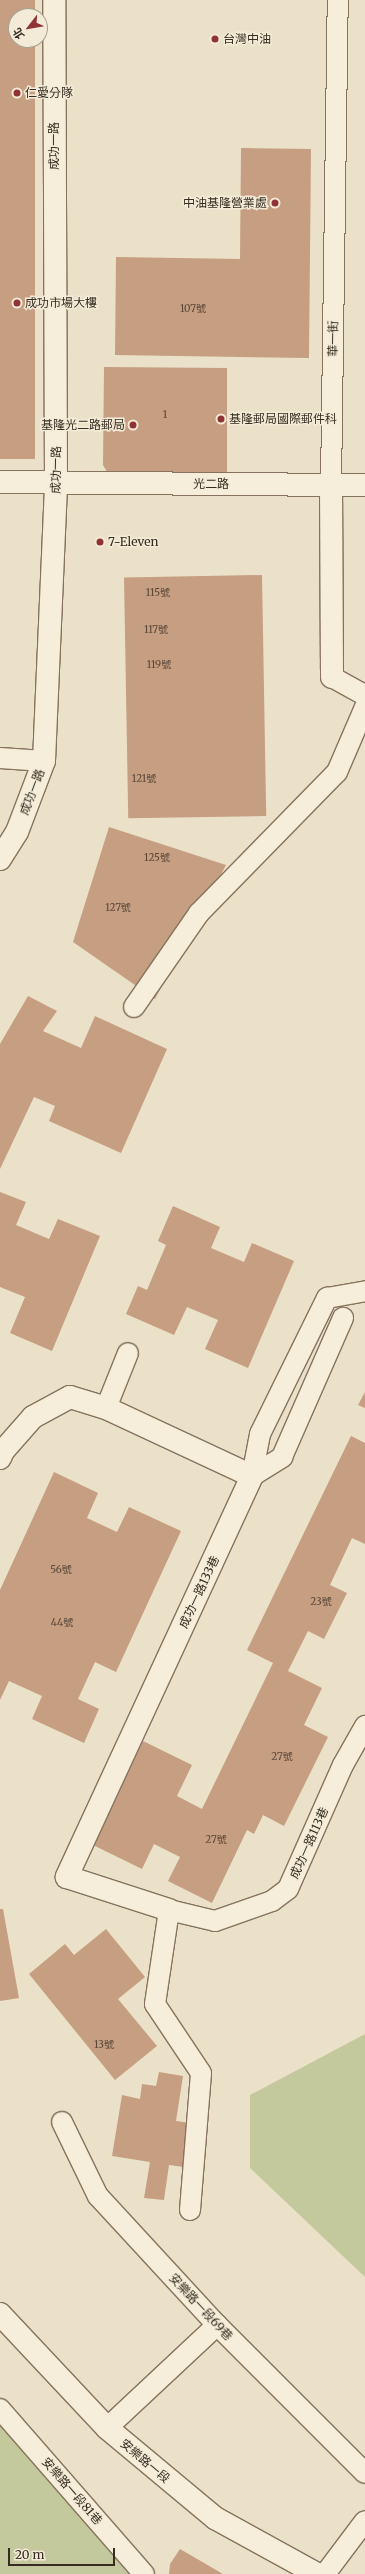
<!DOCTYPE html>
<html>
<head>
<meta charset="utf-8">
<style>
	body { margin:0 }
	#map { position:relative; width:365px; height:2574px; overflow:hidden; background:#ebe1c8; font-family:Merriweather,"Noto Sans TC",serif }
	div>[style] { position:absolute }
	[style*='--x'] { left:calc(var(--x)*1px); top:calc(var(--y)*1px); width:calc(var(--w)*1px); rotate:calc(var(--a)*1deg) }
	.green>* { inset:0; background:#c3c89d }
	.building>* { inset:0; background:#c69e81; transform-origin:0 0 }
	.roads { filter:drop-shadow(1px 0 #86735e) drop-shadow(-1px 0 #86735e) drop-shadow(0 1px #86735e) drop-shadow(0 -1px #86735e) }
	.lane>* { height:20px; margin:-10px; padding:0 10px; transform-origin:10px; border-radius:10px; background:#f6eedb }
	.street>* { height:22px; margin:-11px; padding:0 11px; transform-origin:11px; border-radius:11px; background:#f6eedb }
	.secondary>* { height:22px; margin:-11px; padding:0 11px; transform-origin:11px; border-radius:11px; background:#f6eedb }
	.dots>* { width:11px; height:11px; translate:-50% -50%; box-sizing:border-box; border:2px solid #f3ebd7; border-radius:50% }
	span { translate:-50% -50%; white-space:nowrap; text-align:center; line-height:1.15; -webkit-text-stroke:3px #f3ebd7; paint-order:stroke }
	.number-label { font-size:10px; color:#5b4839 }
	.number-label span { -webkit-text-stroke-width:0 }
	.poi-label { font-size:12px; color:#372c21 }
	.left { translate:0 -50%; text-align:left }
	.right { translate:-100% -50%; text-align:right }
	.street-label { font-size:12px; color:#372c21 }
	.north { position:absolute; left:8px; top:8px; width:40px; height:40px; box-sizing:border-box; background:#f3ebd7; border:1px solid #a89f8e; border-radius:50%; rotate:239deg; font-size:11px; font-weight:700; line-height:16px; text-align:center; color:#372c21 }
	.north::after { content:''; display:block; margin:auto; width:14px; height:18px; background:#903334; clip-path:polygon(50% 0,100% 100%,50% 72%,0 100%) }
	.scale { position:absolute; left:8px; top:2548px; width:107px; height:18px; box-sizing:border-box; border:2px solid #372c21; border-top:0; padding-left:5px; font-size:12px; line-height:14px; white-space:nowrap; color:#372c21; -webkit-text-stroke:3px #f3ebd7; paint-order:stroke }
</style>
</head>
<body>
<div id="map">
	<div class="green">
		<div style="clip-path:polygon(365px 2034px,365px 2277px,250px 2168px,250px 2095px)"></div>
		<div style="clip-path:polygon(0 2409px,144px 2574px,0 2574px)"></div>
	</div>
	<div class="building">
		<div style="clip-path:polygon(0 0,35px 0,35px 16px,16px 16px,16px 40px,35px 40px,35px 459px,0 459px)"></div>
		<div style="clip-path:polygon(241px 148px,311px 149px,309px 358px,115px 355px,116px 257px,240px 259px)"></div>
		<div style="clip-path:polygon(104px 367px,227px 368px,227px 476px,107px 472px,103px 465px)"></div>
		<div style="left:262px;top:575px;width:241px;height:138px;rotate:89deg"></div>
		<div style="clip-path:polygon(109px 827px,226px 865px,155px 999px,73px 942px)"></div>
		<div style="clip-path:polygon(28px 996px,57px 1011px,43px 1031px,81px 1048px,95px 1016px,167px 1049px,121px 1153px,49px 1121px,55px 1106px,34px 1097px,0 1169px,0 1044px)"></div>
		<div style="clip-path:polygon(0 1192px,26px 1202px,16px 1225px,49px 1239px,58px 1219px,100px 1236px,52px 1351px,10px 1333px,25px 1297px,0 1287px)"></div>
		<div style="clip-path:polygon(173px 1206px,220px 1227px,211px 1248px,244px 1262px,252px 1243px,294px 1261px,248px 1368px,205px 1349px,218px 1320px,187px 1307px,174px 1335px,126px 1314px,138px 1286px,147px 1290px,166px 1245px,158px 1241px)"></div>
		<div style="clip-path:polygon(365px 1392px,365px 1408px,358px 1405px)"></div>
		<div style="clip-path:polygon(351px 1436px,365px 1443px,365px 1544px,352px 1538px,330px 1585px,347px 1593px,324px 1639px,308px 1631px,288px 1671px,322px 1688px,304px 1725px,328px 1737px,284px 1826px,263px 1815px,254px 1834px,247px 1830px,212px 1903px,168px 1881px,180px 1857px,154px 1844px,142px 1869px,93px 1845px,143px 1741px,192px 1765px,177px 1796px,202px 1809px,273px 1663px,247px 1650px)"></div>
		<div style="clip-path:polygon(54px 1472px,98px 1493px,87px 1518px,117px 1532px,129px 1507px,181px 1531px,116px 1672px,95px 1662px,78px 1699px,99px 1709px,84px 1743px,32px 1719px,42px 1696px,9px 1681px,0 1700px,0 1590px)"></div>
		<div style="clip-path:polygon(0 1909px,3px 1909px,19px 1998px,0 2001px)"></div>
		<div style="clip-path:polygon(106px 1929px,145px 1977px,118px 1999px,157px 2046px,115px 2080px,29px 1974px,65px 1944px,74px 1955px)"></div>
		<div style="clip-path:polygon(159px 2072px,183px 2076px,176px 2121px,191px 2123px,184px 2167px,169px 2165px,164px 2200px,144px 2198px,150px 2162px,112px 2156px,122px 2095px,140px 2099px,142px 2084px,156px 2086px)"></div>
		<div style="clip-path:polygon(180px 2549px,223px 2574px,169px 2574px,170px 2564px)"></div>
	</div>
	<div class="roads">
		<div class="lane">
			<div style="--x:331;--y:484;--w:484;--a:-89.2"></div>
			<div style="--x:332;--y:677;--w:38;--a:29"></div>
			<div style="--x:0;--y:758;--w:44;--a:3.9"></div>
			<div style="--x:134;--y:1007;--w:114;--a:-55.3"></div>
			<div style="--x:199;--y:913;--w:197;--a:-45.6"></div>
			<div style="--x:337;--y:772;--w:71;--a:-66.7"></div>
			<div style="--x:106;--y:1408;--w:59;--a:-68.2"></div>
			<div style="--x:252;--y:1476;--w:43;--a:-79.2"></div>
			<div style="--x:260;--y:1434;--w:152;--a:-63.8"></div>
			<div style="--x:327;--y:1298;--w:39;--a:-10"></div>
			<div style="--x:252;--y:1476;--w:36;--a:-32"></div>
			<div style="--x:282;--y:1457;--w:152;--a:-66.3"></div>
			<div style="--x:62;--y:2122;--w:82;--a:64.1"></div>
			<div style="--x:98;--y:2196;--w:176;--a:47.3"></div>
			<div style="--x:217;--y:2325;--w:209;--a:45"></div>
			<div style="--x:190;--y:2210;--w:137;--a:-85.4"></div>
			<div style="--x:201;--y:2073;--w:83;--a:-123.7"></div>
			<div style="--x:155;--y:2004;--w:95;--a:-81.5"></div>
			<div style="--x:169;--y:1910;--w:47;--a:13.4"></div>
			<div style="--x:215;--y:1921;--w:60;--a:-19.3"></div>
			<div style="--x:272;--y:1901;--w:20;--a:-37"></div>
			<div style="--x:288;--y:1889;--w:136;--a:-66.1"></div>
			<div style="--x:343;--y:1765;--w:45;--a:-60.6"></div>
			<div style="--x:0;--y:2409;--w:219;--a:48.9"></div>
			<div style="--x:107;--y:2428;--w:151;--a:-43.1"></div>
			<div style="--x:325;--y:2574;--w:66;--a:-53"></div>
		</div>
		<div class="street">
			<div style="--x:0;--y:482;--w:365;--a:0.5"></div>
			<div style="--x:331;--y:484;--w:193;--a:89.7"></div>
			<div style="--x:0;--y:1458;--w:8;--a:-67"></div>
			<div style="--x:3;--y:1451;--w:45;--a:-48.6"></div>
			<div style="--x:33;--y:1417;--w:42;--a:-28.4"></div>
			<div style="--x:70;--y:1397;--w:38;--a:17"></div>
			<div style="--x:106;--y:1408;--w:161;--a:25"></div>
			<div style="--x:252;--y:1476;--w:442;--a:114.8"></div>
			<div style="--x:67;--y:1877;--w:107;--a:17.9"></div>
		</div>
		<div class="secondary">
			<div style="--x:0;--y:859;--w:32;--a:-58"></div>
			<div style="--x:17;--y:832;--w:76;--a:-69.2"></div>
			<div style="--x:44;--y:761;--w:279;--a:-87.5"></div>
			<div style="--x:56;--y:482;--w:482;--a:-90.2"></div>
			<div style="--x:0;--y:2314;--w:156;--a:46.8"></div>
			<div style="--x:107;--y:2428;--w:141;--a:39.8"></div>
			<div style="--x:215;--y:2518;--w:116;--a:28.8"></div>
		</div>
	</div>
	<div class="dots">
		<div style="left:215px;top:39px;background:#903334"></div>
		<div style="left:17px;top:93px;background:#903334"></div>
		<div style="left:275px;top:203px;background:#903334"></div>
		<div style="left:17px;top:303px;background:#903334"></div>
		<div style="left:221px;top:419px;background:#903334"></div>
		<div style="left:133px;top:425px;background:#903334"></div>
		<div style="left:100px;top:542px;background:#903334"></div>
	</div>
	<div class="number-label">
		<span style="left:193px;top:309px">107號</span>
		<span style="left:165px;top:415px">1</span>
		<span style="left:158px;top:593px">115號</span>
		<span style="left:156px;top:630px">117號</span>
		<span style="left:159px;top:665px">119號</span>
		<span style="left:144px;top:779px">121號</span>
		<span style="left:157px;top:858px">125號</span>
		<span style="left:118px;top:908px">127號</span>
		<span style="left:61px;top:1570px">56號</span>
		<span style="left:321px;top:1602px">23號</span>
		<span style="left:62px;top:1623px">44號</span>
		<span style="left:282px;top:1757px">27號</span>
		<span style="left:216px;top:1840px">27號</span>
		<span style="left:104px;top:2045px">13號</span>
	</div>
	<div class="poi-label">
		<span class="left" style="left:223px;top:39px">台灣中油</span>
		<span class="left" style="left:25px;top:93px">仁愛分隊</span>
		<span class="right" style="left:267px;top:203px">中油基隆營業處</span>
		<span class="left" style="left:25px;top:303px">成功市場大樓</span>
		<span class="left" style="left:229px;top:419px">基隆郵局國際郵件科</span>
		<span class="right" style="left:125px;top:425px">基隆光二路郵局</span>
		<span class="left" style="left:108px;top:542px">7-Eleven</span>
	</div>
	<div class="street-label">
		<span style="left:54px;top:146px;rotate:-90deg">成功一路</span>
		<span style="left:333px;top:339px;rotate:-89deg">華一街</span>
		<span style="left:56px;top:470px;rotate:-89deg">成功一路</span>
		<span style="left:211px;top:484px">光二路</span>
		<span style="left:32px;top:792px;rotate:-69deg">成功一路</span>
		<span style="left:199px;top:1592px;rotate:-65deg">成功一路133巷</span>
		<span style="left:309px;top:1843px;rotate:-66deg">成功一路113巷</span>
		<span style="left:201px;top:2307px;rotate:47deg">安樂路一段69巷</span>
		<span style="left:145px;top:2461px;rotate:40deg">安樂路一段</span>
		<span style="left:72px;top:2491px;rotate:49deg">安樂路一段81巷</span>
	</div>
	<div class="north">北</div>
	<div class="scale">20 m</div>
</div>
</body>
</html>
